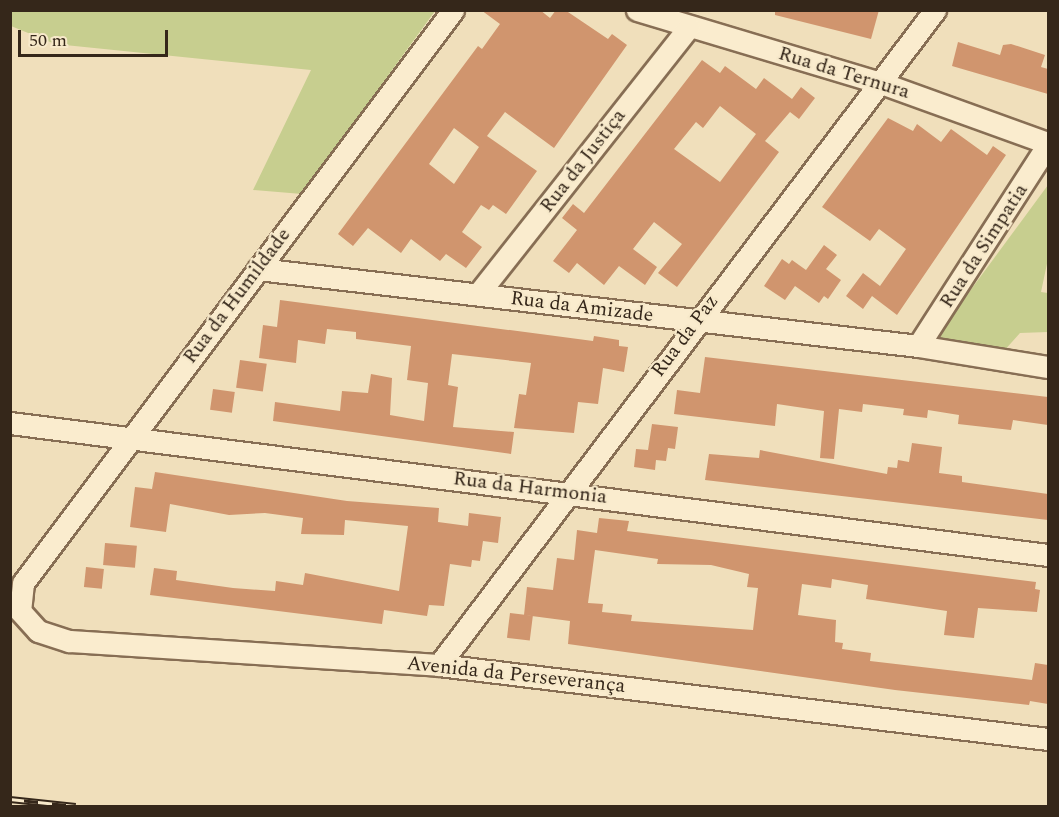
<!DOCTYPE html>
<html>
<head>
<meta charset="utf-8">
<style>
	body { margin:0 }
	#map { position:relative; width:1059px; height:817px; overflow:hidden; background:#f0dfbb; font-family:Spectral,serif }
	div>[style] { position:absolute }
	[style*='--x'] { left:calc(var(--x)*1px); top:calc(var(--y)*1px); width:calc(var(--w)*1px); rotate:calc(var(--a)*1deg) }
	.green>* { inset:0; background:#c7ce8f }
	.building>* { inset:0; background:#d0956e; transform-origin:0 0 }
	.roads { filter:drop-shadow(2px 0 #876e54) drop-shadow(-2px 0 #876e54) drop-shadow(0 2px #876e54) drop-shadow(0 -2px #876e54) }
	.minor>* { height:21px; margin:-10.5px; padding:0 10.5px; transform-origin:10.5px; border-radius:10.5px; background:#faecce }
	.rail>* { height:7px; margin-top:-3.5px; transform-origin:0; background:repeating-linear-gradient(90deg,#f7e9ca 0 14px,#35271a 0 28px); box-sizing:border-box; border-block:2px solid #35271a }
	span { translate:-50% -50%; white-space:nowrap; text-align:center; line-height:1.15; -webkit-text-stroke:4.5px #f7e9ca; paint-order:stroke }
	.street-label { font-size:20px; color:#35271a }
	.frame { position:absolute; inset:0; border:12px solid #35271a; pointer-events:none }
	.scale { position:absolute; left:18px; top:30px; width:150px; height:27px; box-sizing:border-box; border:3px solid #35271a; border-top:0; padding-left:8px; font-size:18px; line-height:21px; white-space:nowrap; color:#35271a; -webkit-text-stroke:4px #f7e9ca; paint-order:stroke }
</style>
</head>
<body>
<div id="map">
	<div class="green">
		<div style="clip-path:polygon(10px 11px,435px 11px,302px 194px,253px 190px,311px 70px,55px 44px,11px 26px)"></div>
		<div style="clip-path:polygon(1048px 185px,1048px 259px,1041px 292px,1048px 293px,1048px 332px,1020px 333px,1003px 352px,936px 337px)"></div>
	</div>
	<div class="building">
		<div style="clip-path:polygon(evenodd,481px 10px,540px 10px,550px 18px,556px 10px,565px 10px,608px 39px,612px 34px,627px 45px,554px 148px,505px 112px,487px 136px,537px 171px,506px 214px,493px 205px,489px 210px,481px 205px,462px 232px,482px 247px,466px 268px,446px 254px,440px 261px,411px 239px,401px 253px,368px 228px,353px 246px,338px 234px,478px 46px,482px 49px,500px 24px,481px 10px,454px 128px,479px 147px,454px 184px,429px 164px,454px 128px)"></div>
		<div style="clip-path:polygon(775px 10px,879px 10px,871px 39px,775px 15px)"></div>
		<div style="clip-path:polygon(958px 42px,1000px 55px,1003px 45px,1011px 44px,1045px 55px,1041px 67px,1048px 69px,1048px 94px,952px 66px)"></div>
		<div style="clip-path:polygon(evenodd,702px 60px,720px 73px,725px 66px,756px 89px,764px 78px,792px 99px,801px 87px,815px 98px,799px 119px,790px 112px,765px 141px,779px 152px,677px 287px,658px 273px,682px 244px,654px 222px,633px 249px,657px 267px,645px 285px,619px 266px,604px 285px,577px 263px,569px 273px,553px 261px,577px 230px,562px 218px,573px 204px,584px 213px,702px 60px,720px 106px,756px 134px,720px 182px,674px 149px,696px 122px,703px 128px,720px 106px)"></div>
		<div style="clip-path:polygon(888px 118px,913px 131px,917px 124px,941px 142px,951px 129px,987px 155px,993px 146px,1006px 155px,897px 315px,872px 296px,863px 309px,846px 296px,863px 273px,880px 286px,906px 249px,879px 229px,870px 241px,822px 207px)"></div>
		<div style="clip-path:polygon(824px 245px,837px 255px,826px 269px,841px 280px,828px 299px,824px 296px,819px 303px,795px 286px,785px 300px,764px 286px,782px 259px,789px 264px,792px 260px,806px 270px)"></div>
		<div style="clip-path:polygon(280px 300px,593px 341px,594px 336px,619px 340px,619px 346px,628px 347px,624px 372px,603px 368px,598px 404px,578px 402px,574px 433px,514px 428px,519px 394px,526px 395px,531px 363px,452px 354px,448px 385px,458px 387px,453px 427px,514px 432px,511px 454px,273px 421px,275px 402px,340px 411px,342px 391px,368px 393px,371px 374px,392px 378px,390px 415px,424px 421px,428px 383px,407px 380px,411px 346px,356px 339px,356px 332px,327px 329px,325px 344px,298px 340px,296px 363px,259px 358px,263px 325px,277px 327px)"></div>
		<div style="clip-path:polygon(705px 357px,1048px 397px,1048px 425px,1013px 420px,1011px 430px,958px 424px,959px 415px,928px 410px,927px 418px,903px 415px,904px 409px,863px 404px,862px 412px,839px 409px,834px 459px,820px 458px,824px 411px,777px 404px,775px 426px,674px 414px,677px 390px,700px 393px)"></div>
		<div style="left:240px;top:360px;width:27px;height:28px;rotate:8deg"></div>
		<div style="left:213px;top:389px;width:22px;height:21px;rotate:8deg"></div>
		<div style="clip-path:polygon(652px 424px,678px 427px,675px 449px,668px 448px,666px 461px,656px 460px,655px 470px,634px 467px,636px 449px,648px 450px)"></div>
		<div style="clip-path:polygon(912px 443px,942px 447px,939px 473px,962px 476px,962px 482px,1048px 494px,1048px 520px,705px 480px,709px 454px,759px 458px,760px 450px,887px 474px,888px 467px,897px 468px,898px 460px,909px 462px)"></div>
		<div style="clip-path:polygon(155px 472px,347px 501px,439px 508px,438px 522px,468px 526px,469px 513px,501px 517px,498px 543px,483px 541px,480px 561px,472px 560px,471px 567px,450px 564px,444px 606px,429px 605px,427px 616px,384px 610px,382px 624px,150px 595px,154px 568px,177px 571px,176px 580px,233px 588px,275px 591px,276px 581px,303px 585px,305px 573px,399px 591px,408px 526px,345px 520px,344px 535px,301px 534px,303px 518px,265px 513px,229px 515px,170px 504px,166px 532px,130px 527px,135px 487px,152px 489px)"></div>
		<div style="clip-path:polygon(evenodd,599px 518px,629px 521px,627px 531px,1036px 582px,1035px 589px,1040px 590px,1037px 612px,978px 608px,974px 638px,944px 635px,947px 611px,866px 599px,868px 585px,832px 579px,831px 588px,802px 584px,798px 615px,836px 620px,835px 642px,843px 643px,842px 649px,871px 653px,870px 661px,1032px 680px,1035px 663px,1048px 665px,1048px 704px,1030px 701px,1029px 705px,895px 690px,568px 644px,570px 621px,524px 615px,527px 587px,553px 590px,557px 558px,574px 560px,577px 530px,597px 533px,599px 518px,595px 550px,658px 559px,657px 564px,711px 565px,749px 574px,747px 587px,758px 588px,753px 630px,631px 621px,632px 615px,602px 612px,603px 604px,588px 603px,595px 550px)"></div>
		<div style="left:105px;top:543px;width:32px;height:22px;rotate:5deg"></div>
		<div style="left:86px;top:567px;width:18px;height:20px;rotate:6deg"></div>
		<div style="left:510px;top:613px;width:23px;height:25px;rotate:7deg"></div>
	</div>
	<div class="roads">
		<div class="minor">
			<div style="--x:453;--y:10;--w:716;--a:126.89"></div>
			<div style="--x:23;--y:583;--w:28;--a:96"></div>
			<div style="--x:20;--y:611;--w:27;--a:48"></div>
			<div style="--x:38;--y:631;--w:33;--a:18"></div>
			<div style="--x:69;--y:641;--w:371;--a:3.7"></div>
			<div style="--x:439;--y:665;--w:613;--a:6.93"></div>
			<div style="--x:637;--y:10;--w:255;--a:16.7"></div>
			<div style="--x:881;--y:83;--w:177;--a:19.8"></div>
			<div style="--x:258;--y:269;--w:664;--a:6.65"></div>
			<div style="--x:918;--y:346;--w:132;--a:9.2"></div>
			<div style="--x:478;--y:294;--w:340;--a:-51.7"></div>
			<div style="--x:918;--y:346;--w:240;--a:-57.2"></div>
			<div style="--x:10;--y:423;--w:1046;--a:7.25"></div>
			<div style="--x:439;--y:665;--w:822;--a:-52.87"></div>
		</div>
	</div>
	<div class="rail">
		<div style="--x:10;--y:799;--w:66;--a:6.1"></div>
	</div>
	<div class="street-label">
		<span style="left:844px;top:73px;rotate:17deg">Rua da Ternura</span>
		<span style="left:583px;top:161px;rotate:-52deg">Rua da Justiça</span>
		<span style="left:984px;top:246px;rotate:-57deg">Rua da Simpatia</span>
		<span style="left:237px;top:296px;rotate:-53deg">Rua da Humildade</span>
		<span style="left:582px;top:307px;rotate:7deg">Rua da Amizade</span>
		<span style="left:685px;top:336px;rotate:-53deg">Rua da Paz</span>
		<span style="left:530px;top:488px;rotate:7deg">Rua da Harmonia</span>
		<span style="left:516px;top:675px;rotate:6deg">Avenida da Perseverança</span>
	</div>
	<div class="frame"></div>
	<div class="scale">50 m</div>
</div>
</body>
</html>
